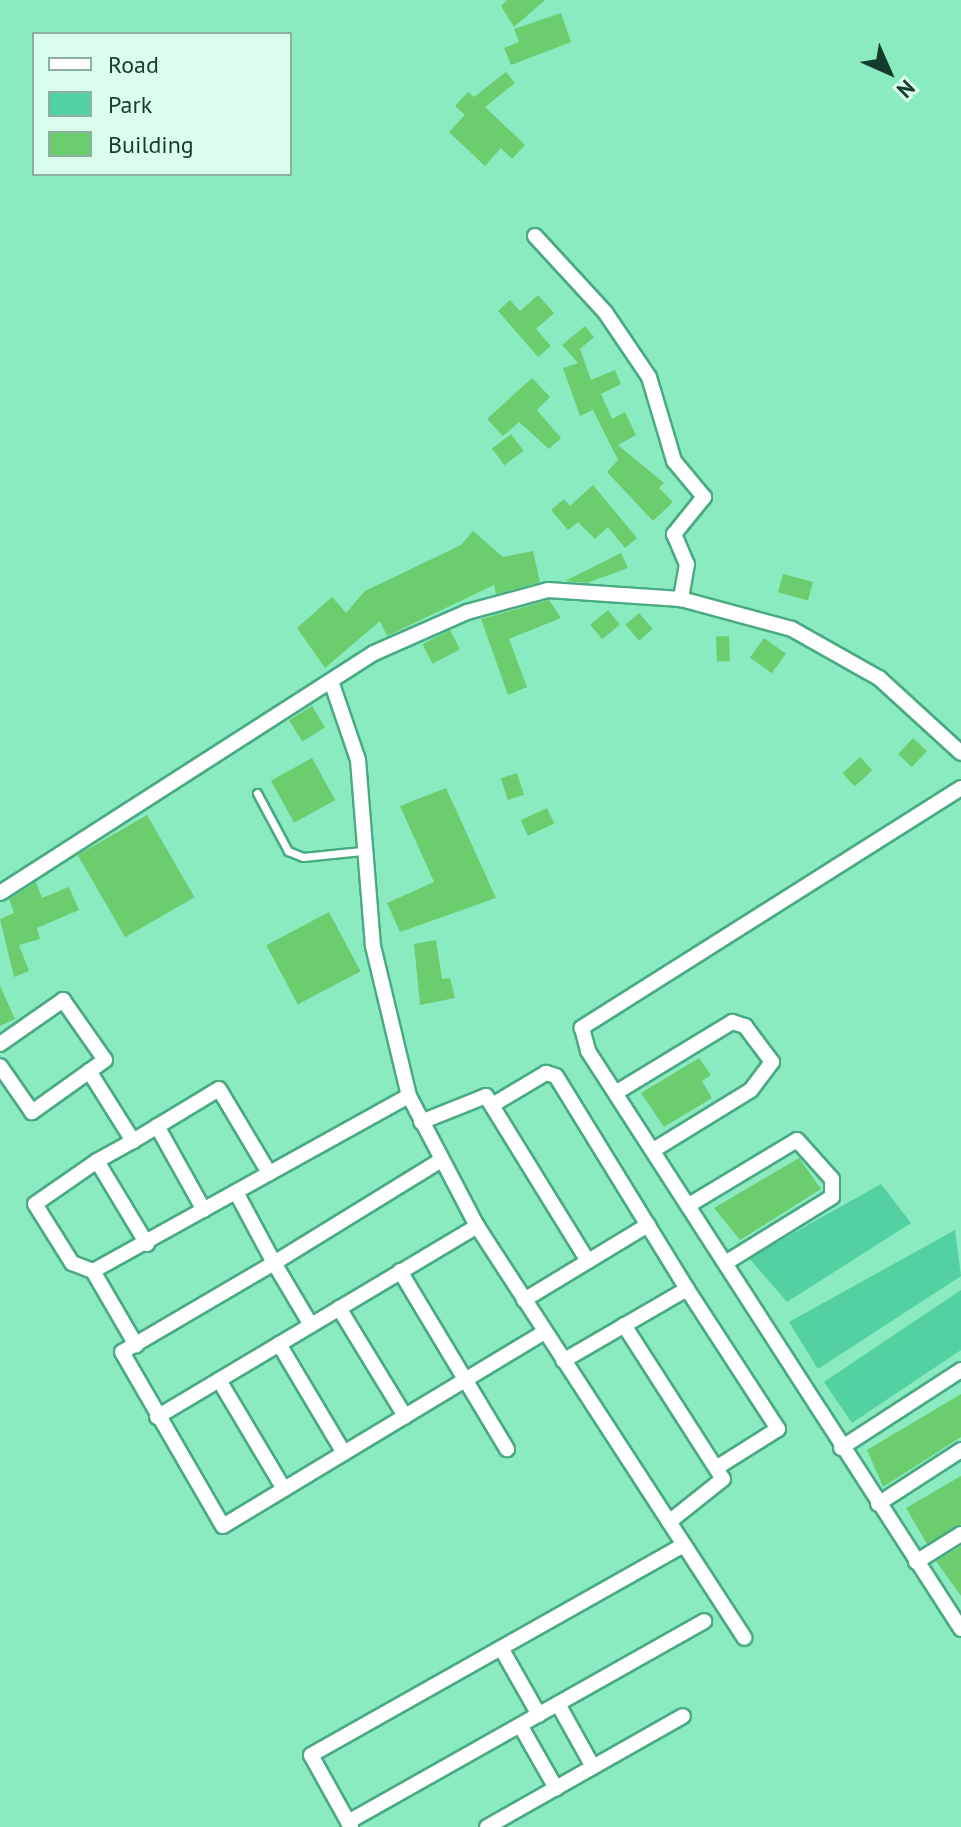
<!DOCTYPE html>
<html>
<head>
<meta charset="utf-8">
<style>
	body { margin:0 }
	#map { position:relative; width:961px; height:1827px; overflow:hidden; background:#8aeac0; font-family:"PT Sans",sans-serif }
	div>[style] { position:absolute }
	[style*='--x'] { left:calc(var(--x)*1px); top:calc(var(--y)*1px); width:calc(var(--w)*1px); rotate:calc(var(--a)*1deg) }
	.green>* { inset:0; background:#53d1a0 }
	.building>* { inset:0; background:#6ccd6f; transform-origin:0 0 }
	.roads { filter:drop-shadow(2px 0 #49aa83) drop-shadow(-2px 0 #49aa83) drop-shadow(0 2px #49aa83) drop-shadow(0 -2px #49aa83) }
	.lane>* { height:7px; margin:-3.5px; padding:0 3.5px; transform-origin:3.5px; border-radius:3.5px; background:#fff }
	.street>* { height:14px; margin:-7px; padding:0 7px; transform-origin:7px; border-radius:7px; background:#fff }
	span { translate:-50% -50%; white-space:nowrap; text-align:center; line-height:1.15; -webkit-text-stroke:7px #dafdec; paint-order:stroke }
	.legend { position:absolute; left:32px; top:32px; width:260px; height:144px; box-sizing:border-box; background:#dafdec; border:2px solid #8ab09f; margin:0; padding:10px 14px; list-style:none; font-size:24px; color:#133c2c }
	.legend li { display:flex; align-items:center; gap:16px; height:40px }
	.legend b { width:40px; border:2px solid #8ab09f }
	.north { position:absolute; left:849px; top:32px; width:80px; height:80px; -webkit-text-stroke:6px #dafdec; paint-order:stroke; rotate:135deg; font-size:22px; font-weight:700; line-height:32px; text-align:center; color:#133c2c }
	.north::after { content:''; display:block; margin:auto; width:28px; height:36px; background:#133c2c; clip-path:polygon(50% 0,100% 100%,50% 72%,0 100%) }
</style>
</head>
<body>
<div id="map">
	<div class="green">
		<div style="clip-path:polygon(881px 1184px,911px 1223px,787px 1302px,749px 1258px)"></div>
		<div style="clip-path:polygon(955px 1230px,961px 1276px,818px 1369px,789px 1322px)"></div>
		<div style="clip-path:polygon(961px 1290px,961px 1350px,852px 1423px,824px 1382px)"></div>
	</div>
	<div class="building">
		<div style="clip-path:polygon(507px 0,545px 0,514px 27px,501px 6px)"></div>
		<div style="clip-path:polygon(561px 13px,571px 42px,511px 65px,504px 48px,519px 42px,514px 29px)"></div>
		<div style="clip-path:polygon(506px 72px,515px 83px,485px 107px,525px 145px,512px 159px,501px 148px,485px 166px,449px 132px,465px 115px,455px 106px,468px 92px,474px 97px)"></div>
		<div style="clip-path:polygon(538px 295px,554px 313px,536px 329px,551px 346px,538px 357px,498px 311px,510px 300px,520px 311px)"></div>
		<div style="clip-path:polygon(585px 326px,594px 337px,580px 349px,591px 380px,615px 370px,621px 384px,601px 394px,612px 419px,625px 412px,636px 435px,618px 445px,664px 483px,659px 488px,673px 502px,653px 521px,607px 472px,618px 460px,593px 410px,580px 416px,563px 368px,578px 363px,562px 345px)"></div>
		<div style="clip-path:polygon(532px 378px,550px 397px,537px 410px,561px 438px,549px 449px,519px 422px,503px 436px,487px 419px)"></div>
		<div style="left:511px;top:434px;width:21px;height:24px;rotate:53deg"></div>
		<div style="clip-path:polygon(593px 485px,637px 538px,625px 548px,608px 527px,595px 539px,578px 522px,568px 530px,551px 510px,564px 499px,570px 506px)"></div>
		<div style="clip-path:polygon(473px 531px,503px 557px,533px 551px,540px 582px,496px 594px,494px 585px,387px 636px,380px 621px,325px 668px,297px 628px,332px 597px,346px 613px,365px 591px,461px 545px)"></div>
		<div style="clip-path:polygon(621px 553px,628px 568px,587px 583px,565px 581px)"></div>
		<div style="left:783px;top:574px;width:31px;height:19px;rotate:15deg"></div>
		<div style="clip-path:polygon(549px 600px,561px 618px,509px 639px,527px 687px,508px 695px,481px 619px)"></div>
		<div style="left:608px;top:610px;width:19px;height:23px;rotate:51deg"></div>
		<div style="left:639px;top:613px;width:21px;height:18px;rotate:49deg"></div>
		<div style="left:450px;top:630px;width:22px;height:31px;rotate:63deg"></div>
		<div style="left:729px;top:636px;width:25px;height:13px;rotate:88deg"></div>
		<div style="left:764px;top:638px;width:27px;height:24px;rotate:36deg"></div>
		<div style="left:312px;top:706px;width:25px;height:27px;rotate:58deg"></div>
		<div style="left:913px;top:738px;width:19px;height:22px;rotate:43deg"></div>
		<div style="left:860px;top:757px;width:18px;height:24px;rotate:47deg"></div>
		<div style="left:312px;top:758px;width:48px;height:47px;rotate:61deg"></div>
		<div style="left:517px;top:773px;width:23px;height:17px;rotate:72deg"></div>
		<div style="clip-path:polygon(446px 788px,496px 898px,400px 932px,387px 903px,434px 882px,400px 806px)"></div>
		<div style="left:547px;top:808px;width:17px;height:29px;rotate:65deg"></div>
		<div style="left:147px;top:815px;width:95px;height:80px;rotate:60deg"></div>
		<div style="clip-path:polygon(36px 882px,42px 898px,69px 887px,79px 910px,37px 928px,40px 939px,19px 945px,29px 971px,14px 977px,0 919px,14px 913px,9px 899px)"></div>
		<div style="left:329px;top:912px;width:67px;height:71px;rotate:62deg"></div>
		<div style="clip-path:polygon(436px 940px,442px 979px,450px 978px,455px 998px,420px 1005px,414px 944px)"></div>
		<div style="clip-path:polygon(0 986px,15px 1019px,0 1026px)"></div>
		<div style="clip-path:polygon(699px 1058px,711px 1075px,702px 1081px,712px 1098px,664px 1127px,641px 1093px)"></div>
		<div style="clip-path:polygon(799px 1158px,821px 1189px,740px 1240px,714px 1208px)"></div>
		<div style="clip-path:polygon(961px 1394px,961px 1437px,883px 1487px,867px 1450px)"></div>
		<div style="clip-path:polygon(961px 1476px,961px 1524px,927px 1544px,906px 1508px)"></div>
		<div style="clip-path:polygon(961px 1546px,961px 1596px,936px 1561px)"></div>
	</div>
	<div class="roads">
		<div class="lane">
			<div style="--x:257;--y:793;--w:66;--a:61.9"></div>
			<div style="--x:288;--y:851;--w:16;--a:22"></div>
			<div style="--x:303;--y:857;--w:59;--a:-5.8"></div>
		</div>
		<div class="street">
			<div style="--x:535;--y:236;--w:103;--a:47.4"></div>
			<div style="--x:605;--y:312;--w:78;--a:55.9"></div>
			<div style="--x:649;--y:377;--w:88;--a:73.4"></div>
			<div style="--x:674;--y:461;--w:47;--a:50.2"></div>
			<div style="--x:704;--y:497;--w:48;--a:129"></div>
			<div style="--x:674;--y:534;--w:33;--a:67"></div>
			<div style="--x:687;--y:564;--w:36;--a:100"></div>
			<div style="--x:331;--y:681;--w:83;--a:71.1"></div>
			<div style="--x:358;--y:760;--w:187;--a:85.4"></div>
			<div style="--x:373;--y:946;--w:154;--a:76.5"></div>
			<div style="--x:409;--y:1096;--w:147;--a:62.4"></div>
			<div style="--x:477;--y:1226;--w:491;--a:57"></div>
			<div style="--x:961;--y:788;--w:449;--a:147.7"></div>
			<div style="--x:582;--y:1028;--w:24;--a:75"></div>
			<div style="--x:588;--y:1051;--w:688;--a:57.16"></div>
			<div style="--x:0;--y:893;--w:444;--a:-32.7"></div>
			<div style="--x:374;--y:653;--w:102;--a:-23.8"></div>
			<div style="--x:467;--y:612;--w:84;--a:-15.2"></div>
			<div style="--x:548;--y:590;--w:133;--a:3.9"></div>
			<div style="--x:681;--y:599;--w:115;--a:15.1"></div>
			<div style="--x:792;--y:629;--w:100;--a:29.4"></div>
			<div style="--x:879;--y:678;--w:111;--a:42.4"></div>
			<div style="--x:0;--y:1044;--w:77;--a:-34.9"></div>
			<div style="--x:63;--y:1000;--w:73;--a:55"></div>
			<div style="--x:105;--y:1060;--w:90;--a:144.5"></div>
			<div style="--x:32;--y:1112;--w:56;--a:-124.8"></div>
			<div style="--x:89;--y:1071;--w:83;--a:57.8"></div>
			<div style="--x:133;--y:1141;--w:41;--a:150.9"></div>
			<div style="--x:97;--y:1161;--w:97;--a:58.9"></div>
			<div style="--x:617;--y:1092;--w:135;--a:-31.3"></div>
			<div style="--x:732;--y:1022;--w:14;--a:17"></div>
			<div style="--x:745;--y:1026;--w:45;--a:53.1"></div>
			<div style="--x:772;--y:1062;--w:35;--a:127"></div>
			<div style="--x:751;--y:1090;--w:113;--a:148.4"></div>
			<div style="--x:494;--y:1104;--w:61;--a:-30.8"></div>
			<div style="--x:546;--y:1073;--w:10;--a:17"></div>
			<div style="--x:556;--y:1076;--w:250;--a:58.4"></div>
			<div style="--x:687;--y:1289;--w:143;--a:149.9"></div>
			<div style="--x:421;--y:1122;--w:70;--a:-21.8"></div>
			<div style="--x:486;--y:1096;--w:194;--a:58.3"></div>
			<div style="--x:157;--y:1126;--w:96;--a:60.8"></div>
			<div style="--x:133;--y:1141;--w:100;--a:-31.2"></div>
			<div style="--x:219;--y:1089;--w:98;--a:59.2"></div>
			<div style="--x:97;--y:1161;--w:75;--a:145.3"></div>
			<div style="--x:35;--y:1204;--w:70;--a:57.9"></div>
			<div style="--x:72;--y:1263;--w:22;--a:21"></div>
			<div style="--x:93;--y:1271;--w:361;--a:-29"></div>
			<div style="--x:236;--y:1192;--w:81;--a:61.8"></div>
			<div style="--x:274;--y:1263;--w:195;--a:-31.6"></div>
			<div style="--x:689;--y:1205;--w:126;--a:-31"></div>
			<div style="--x:797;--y:1140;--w:52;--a:48.1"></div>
			<div style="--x:832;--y:1179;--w:18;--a:90"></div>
			<div style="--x:832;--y:1197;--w:123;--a:148.2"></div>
			<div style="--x:93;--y:1271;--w:86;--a:59.8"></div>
			<div style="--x:400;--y:1271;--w:208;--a:59"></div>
			<div style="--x:687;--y:1289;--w:167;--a:57"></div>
			<div style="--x:778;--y:1429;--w:73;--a:147.8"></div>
			<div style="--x:524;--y:1300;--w:145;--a:-31.2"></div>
			<div style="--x:339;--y:1308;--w:127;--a:58.6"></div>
			<div style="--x:311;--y:1325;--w:72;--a:-120.8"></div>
			<div style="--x:274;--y:1263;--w:176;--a:149.6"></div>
			<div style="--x:122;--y:1352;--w:201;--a:59.9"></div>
			<div style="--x:223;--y:1526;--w:375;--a:-31.1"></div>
			<div style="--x:624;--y:1325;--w:183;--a:57.3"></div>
			<div style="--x:723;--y:1479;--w:69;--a:141.5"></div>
			<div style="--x:279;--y:1344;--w:127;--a:59.2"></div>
			<div style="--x:219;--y:1380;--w:127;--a:59.2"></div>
			<div style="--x:157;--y:1417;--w:373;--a:-30.8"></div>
			<div style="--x:841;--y:1448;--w:143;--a:-33"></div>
			<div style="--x:878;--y:1504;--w:99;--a:-33"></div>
			<div style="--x:916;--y:1562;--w:53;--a:-31.9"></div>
			<div style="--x:501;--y:1648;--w:77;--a:60.4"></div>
			<div style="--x:558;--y:1704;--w:72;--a:60.9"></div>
			<div style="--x:520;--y:1725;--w:73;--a:60.3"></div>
			<div style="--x:348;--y:1822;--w:409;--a:-29.4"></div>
			<div style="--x:351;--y:1827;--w:82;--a:-119.1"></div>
			<div style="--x:311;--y:1755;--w:428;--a:-29.4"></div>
			<div style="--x:487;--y:1827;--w:225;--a:-29.5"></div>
		</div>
	</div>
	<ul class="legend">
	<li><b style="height:10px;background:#fff"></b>Road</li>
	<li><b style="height:22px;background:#53d1a0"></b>Park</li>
	<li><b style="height:22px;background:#6ccd6f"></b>Building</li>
	</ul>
	<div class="north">N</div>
</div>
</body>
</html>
